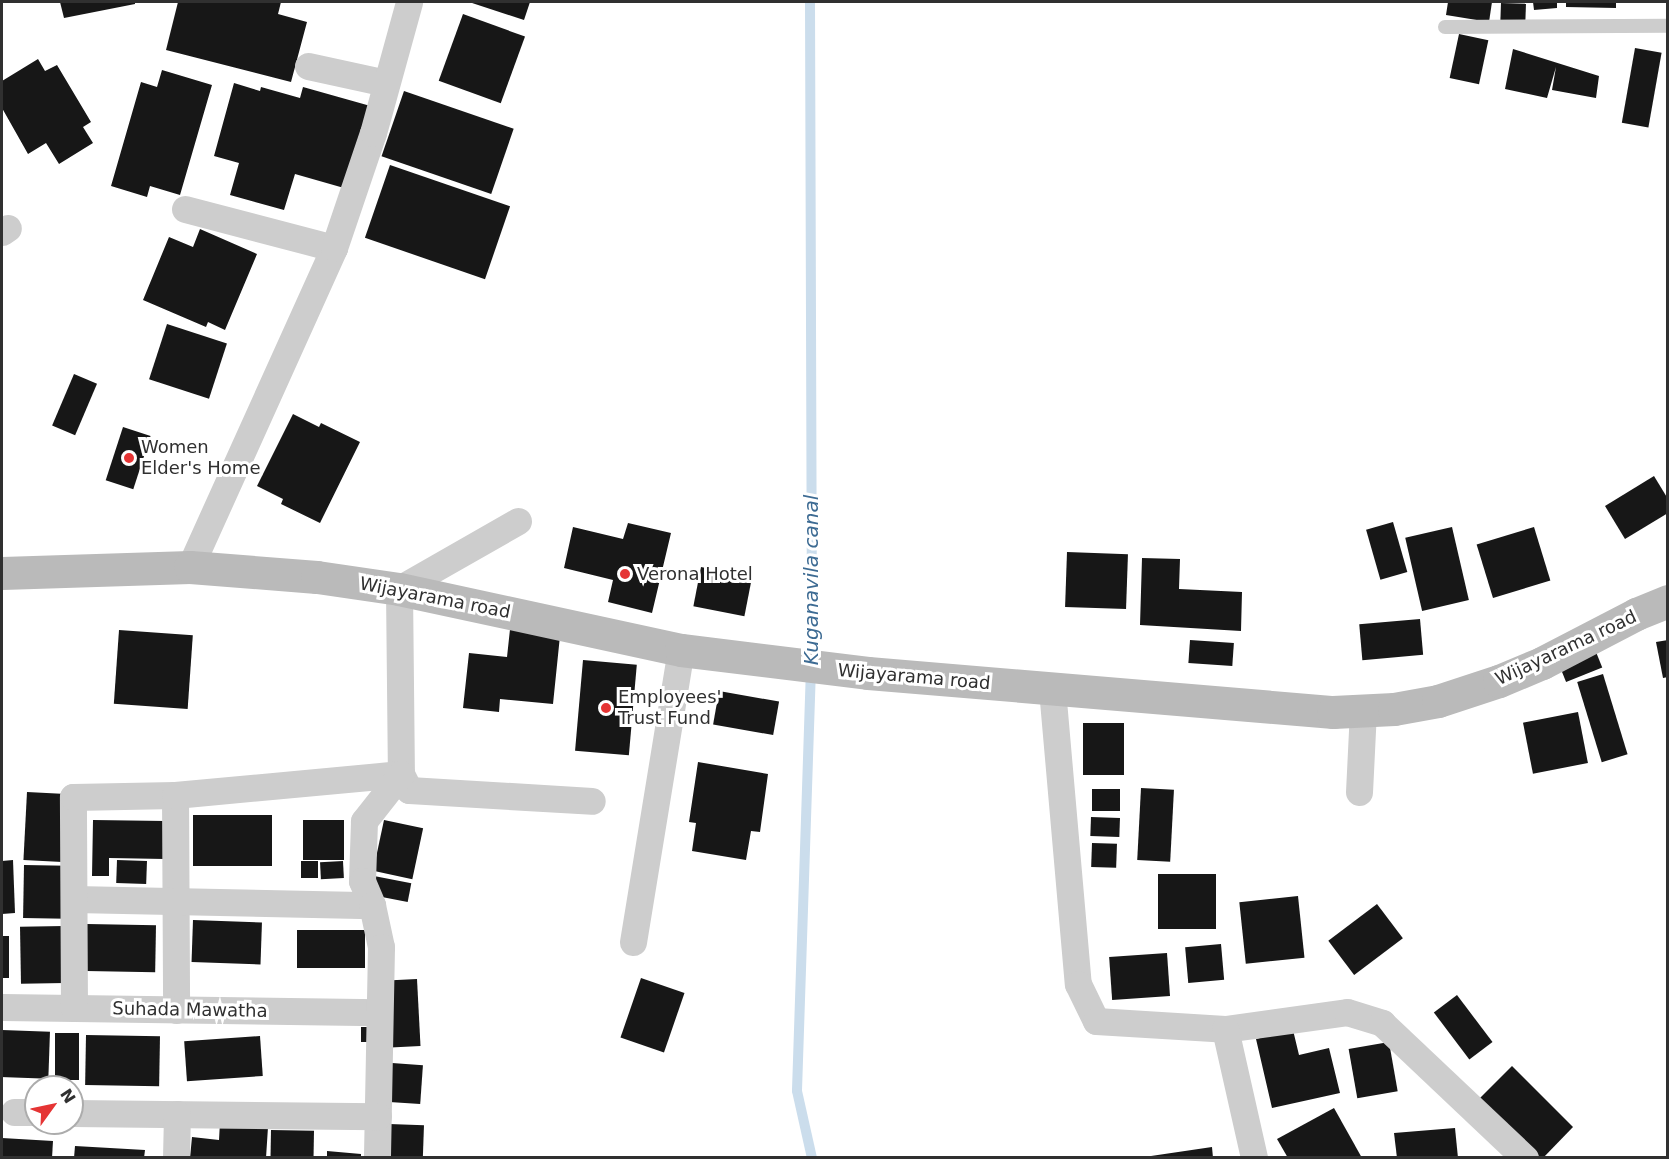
<!DOCTYPE html>
<html>
<head>
<meta charset="utf-8">
<style>
	body { margin:0 }
	#map { position:relative; width:1669px; height:1159px; overflow:hidden; background:#fff; font-family:"DejaVu Sans",sans-serif }
	div>[style] { position:absolute }
	[style*='--x'] { left:calc(var(--x)*1px); top:calc(var(--y)*1px); width:calc(var(--w)*1px); rotate:calc(var(--a)*1deg) }
	.stream>* { height:10px; margin:-5px; padding:0 5px; transform-origin:5px; border-radius:5px; background:#cbddec }
	.building>* { inset:0; background:#171717; transform-origin:0 0 }
	.lane>* { height:14px; margin:-7px; padding:0 7px; transform-origin:7px; border-radius:7px; background:#cdcdcd }
	.street>* { height:27px; margin:-13.5px; padding:0 13.5px; transform-origin:13.5px; border-radius:13.5px; background:#cdcdcd }
	.secondary>* { height:33px; margin:-16.5px; padding:0 16.5px; transform-origin:16.5px; border-radius:16.5px; background:#bababa }
	.dots>* { width:16px; height:16px; translate:-50% -50%; box-sizing:border-box; border:3px solid #fff; border-radius:50% }
	span { translate:-50% -50%; white-space:nowrap; text-align:center; line-height:1.15; -webkit-text-stroke:6px #fff; paint-order:stroke }
	.poi-label { font-size:18px; color:#303030 }
	.left { translate:0 -50%; text-align:left }
	.street-label { font-size:18px; color:#303030 }
	.water-label { font-size:20px; color:#3d6b93; font-style:italic }
	.frame { position:absolute; inset:0; border:3px solid #303030; pointer-events:none }
	.north { position:absolute; left:24px; top:1075px; width:60px; height:60px; box-sizing:border-box; background:#fff; border:2px solid #acacac; border-radius:50%; rotate:57deg; font-size:16px; font-weight:700; line-height:24px; text-align:center; color:#303030 }
	.north::after { content:''; display:block; margin:auto; width:21px; height:27px; background:#e53434; clip-path:polygon(50% 0,100% 100%,50% 72%,0 100%) }
</style>
</head>
<body>
<div id="map">
	<div class="stream">
		<div style="--x:810;--y:2;--w:636;--a:89.82"></div>
		<div style="--x:812;--y:638;--w:453;--a:91.9"></div>
		<div style="--x:797;--y:1091;--w:69;--a:77.4"></div>
	</div>
	<div class="building">
		<div style="clip-path:polygon(60px 2px,135px 2px,135px 4px,64px 18px)"></div>
		<div style="clip-path:polygon(178px 2px,281px 2px,278px 14px,307px 22px,291px 82px,166px 50px)"></div>
		<div style="clip-path:polygon(469px 2px,530px 2px,524px 20px)"></div>
		<div style="clip-path:polygon(1448px 2px,1492px 2px,1489px 22px,1446px 15px)"></div>
		<div style="clip-path:polygon(1533px 2px,1557px 2px,1557px 8px,1534px 10px)"></div>
		<div style="clip-path:polygon(1566px 2px,1616px 2px,1616px 8px,1566px 7px)"></div>
		<div style="left:1501px;top:3px;width:25px;height:18px;rotate:2deg"></div>
		<div style="left:463px;top:14px;width:66px;height:71px;rotate:20deg"></div>
		<div style="left:1459px;top:34px;width:30px;height:45px;rotate:12deg"></div>
		<div style="left:1635px;top:48px;width:27px;height:76px;rotate:10deg"></div>
		<div style="clip-path:polygon(1513px 49px,1599px 76px,1596px 98px,1552px 90px,1556px 67px,1547px 98px,1505px 89px)"></div>
		<div style="clip-path:polygon(38px 59px,45px 71px,57px 65px,91px 122px,83px 127px,93px 143px,59px 164px,46px 143px,28px 154px,2px 108px,2px 81px)"></div>
		<div style="clip-path:polygon(162px 70px,212px 85px,180px 195px,150px 186px,147px 197px,111px 186px,141px 82px,157px 87px)"></div>
		<div style="clip-path:polygon(234px 83px,260px 91px,261px 87px,300px 98px,303px 87px,374px 107px,351px 190px,295px 174px,284px 210px,230px 195px,239px 163px,214px 156px)"></div>
		<div style="left:404px;top:91px;width:116px;height:69px;rotate:19deg"></div>
		<div style="left:390px;top:165px;width:127px;height:77px;rotate:19deg"></div>
		<div style="clip-path:polygon(200px 229px,257px 254px,225px 330px,208px 322px,206px 327px,143px 300px,169px 237px,193px 247px)"></div>
		<div style="left:167px;top:324px;width:63px;height:58px;rotate:18deg"></div>
		<div style="left:74px;top:374px;width:25px;height:56px;rotate:23deg"></div>
		<div style="clip-path:polygon(293px 414px,319px 427px,321px 423px,360px 442px,320px 523px,281px 504px,283px 499px,257px 486px)"></div>
		<div style="left:123px;top:427px;width:29px;height:56px;rotate:18deg"></div>
		<div style="clip-path:polygon(1654px 476px,1668px 499px,1668px 513px,1625px 539px,1605px 506px)"></div>
		<div style="left:1393px;top:522px;width:52px;height:28px;rotate:74deg"></div>
		<div style="clip-path:polygon(628px 523px,671px 533px,652px 613px,608px 602px,613px 580px,564px 568px,573px 527px,623px 539px)"></div>
		<div style="left:1452px;top:527px;width:75px;height:48px;rotate:77deg"></div>
		<div style="left:1534px;top:527px;width:56px;height:60px;rotate:73deg"></div>
		<div style="left:1067px;top:552px;width:61px;height:55px;rotate:2deg"></div>
		<div style="clip-path:polygon(1142px 558px,1180px 559px,1179px 589px,1242px 592px,1241px 631px,1140px 625px)"></div>
		<div style="left:701px;top:567px;width:52px;height:40px;rotate:11deg"></div>
		<div style="left:1420px;top:619px;width:36px;height:61px;rotate:85deg"></div>
		<div style="clip-path:polygon(511px 620px,561px 626px,553px 704px,500px 699px,499px 712px,463px 708px,469px 653px,507px 657px)"></div>
		<div style="left:119px;top:630px;width:74px;height:74px;rotate:4deg"></div>
		<div style="left:1190px;top:640px;width:44px;height:23px;rotate:4deg"></div>
		<div style="clip-path:polygon(1668px 640px,1668px 677px,1663px 678px,1656px 642px)"></div>
		<div style="left:1594px;top:647px;width:22px;height:39px;rotate:68deg"></div>
		<div style="left:583px;top:660px;width:54px;height:91px;rotate:5deg"></div>
		<div style="left:1603px;top:674px;width:84px;height:27px;rotate:73deg"></div>
		<div style="left:719px;top:691px;width:61px;height:34px;rotate:10deg"></div>
		<div style="left:1578px;top:712px;width:52px;height:56px;rotate:79deg"></div>
		<div style="left:1083px;top:723px;width:41px;height:52px"></div>
		<div style="clip-path:polygon(698px 762px,768px 774px,760px 832px,751px 831px,746px 860px,692px 851px,696px 823px,689px 822px)"></div>
		<div style="left:1141px;top:788px;width:33px;height:72px;rotate:3deg"></div>
		<div style="left:1092px;top:789px;width:28px;height:22px"></div>
		<div style="left:27px;top:792px;width:39px;height:68px;rotate:3deg"></div>
		<div style="left:193px;top:815px;width:79px;height:51px"></div>
		<div style="left:1091px;top:817px;width:29px;height:19px;rotate:2deg"></div>
		<div style="clip-path:polygon(93px 820px,165px 821px,165px 859px,109px 858px,109px 876px,92px 876px)"></div>
		<div style="left:303px;top:820px;width:41px;height:40px"></div>
		<div style="left:384px;top:820px;width:40px;height:52px;rotate:12deg"></div>
		<div style="left:1092px;top:843px;width:25px;height:24px;rotate:2deg"></div>
		<div style="clip-path:polygon(13px 860px,15px 913px,2px 914px,2px 861px)"></div>
		<div style="left:117px;top:860px;width:30px;height:23px;rotate:2deg"></div>
		<div style="left:301px;top:861px;width:17px;height:17px"></div>
		<div style="left:343px;top:861px;width:17px;height:23px;rotate:87deg"></div>
		<div style="left:24px;top:865px;width:43px;height:53px;rotate:1deg"></div>
		<div style="left:1158px;top:874px;width:58px;height:55px"></div>
		<div style="left:374px;top:876px;width:38px;height:19px;rotate:11deg"></div>
		<div style="left:1298px;top:896px;width:62px;height:59px;rotate:84deg"></div>
		<div style="left:1377px;top:904px;width:43px;height:61px;rotate:53deg"></div>
		<div style="left:193px;top:920px;width:69px;height:42px;rotate:2deg"></div>
		<div style="left:87px;top:924px;width:69px;height:47px;rotate:1deg"></div>
		<div style="left:64px;top:926px;width:57px;height:44px;rotate:89deg"></div>
		<div style="left:297px;top:930px;width:68px;height:38px"></div>
		<div style="left:2px;top:936px;width:7px;height:42px"></div>
		<div style="left:1221px;top:944px;width:36px;height:36px;rotate:85deg"></div>
		<div style="left:1167px;top:953px;width:43px;height:58px;rotate:86deg"></div>
		<div style="left:641px;top:978px;width:46px;height:63px;rotate:19deg"></div>
		<div style="left:417px;top:979px;width:67px;height:30px;rotate:87deg"></div>
		<div style="left:1457px;top:995px;width:59px;height:29px;rotate:53deg"></div>
		<div style="left:361px;top:1027px;width:14px;height:15px"></div>
		<div style="left:2px;top:1030px;width:48px;height:47px;rotate:2deg"></div>
		<div style="clip-path:polygon(1293px 1030px,1299px 1055px,1329px 1048px,1340px 1093px,1272px 1108px,1256px 1039px)"></div>
		<div style="left:55px;top:1033px;width:24px;height:47px"></div>
		<div style="left:86px;top:1035px;width:74px;height:50px;rotate:1deg"></div>
		<div style="left:260px;top:1036px;width:40px;height:76px;rotate:86deg"></div>
		<div style="left:1389px;top:1042px;width:50px;height:41px;rotate:80deg"></div>
		<div style="left:392px;top:1063px;width:31px;height:39px;rotate:4deg"></div>
		<div style="clip-path:polygon(1512px 1066px,1573px 1127px,1543px 1158px,1533px 1158px,1477px 1101px)"></div>
		<div style="clip-path:polygon(1334px 1108px,1362px 1158px,1288px 1158px,1277px 1139px)"></div>
		<div style="clip-path:polygon(220px 1122px,268px 1127px,266px 1158px,190px 1158px,192px 1137px,219px 1140px)"></div>
		<div style="left:389px;top:1124px;width:35px;height:34px;rotate:2deg"></div>
		<div style="clip-path:polygon(1455px 1128px,1458px 1158px,1397px 1158px,1394px 1133px)"></div>
		<div style="left:271px;top:1130px;width:43px;height:28px;rotate:1deg"></div>
		<div style="clip-path:polygon(2px 1138px,53px 1141px,52px 1158px,2px 1158px)"></div>
		<div style="clip-path:polygon(75px 1146px,145px 1150px,144px 1158px,74px 1158px)"></div>
		<div style="clip-path:polygon(1212px 1147px,1213px 1158px,1151px 1158px,1151px 1156px)"></div>
		<div style="clip-path:polygon(327px 1151px,361px 1154px,361px 1158px,327px 1158px)"></div>
	</div>
	<div class="lane">
		<div style="--x:1445;--y:27;--w:223;--a:-0.3"></div>
	</div>
	<div class="street">
		<div style="--x:308;--y:66;--w:80;--a:12.3"></div>
		<div style="--x:185;--y:209;--w:154;--a:14.7"></div>
		<div style="--x:2;--y:232;--w:7;--a:-34"></div>
		<div style="--x:518;--y:521;--w:137;--a:150.3"></div>
		<div style="--x:399;--y:589;--w:185;--a:89.4"></div>
		<div style="--x:401;--y:774;--w:18;--a:63"></div>
		<div style="--x:409;--y:790;--w:183;--a:3.4"></div>
		<div style="--x:190;--y:567;--w:350;--a:-65.7"></div>
		<div style="--x:334;--y:248;--w:121;--a:-71.3"></div>
		<div style="--x:373;--y:133;--w:136;--a:-74.6"></div>
		<div style="--x:1052;--y:689;--w:296;--a:85"></div>
		<div style="--x:1078;--y:984;--w:41;--a:64.1"></div>
		<div style="--x:1096;--y:1021;--w:129;--a:3.5"></div>
		<div style="--x:1225;--y:1029;--w:123;--a:-7.9"></div>
		<div style="--x:1347;--y:1012;--w:37;--a:17"></div>
		<div style="--x:1382;--y:1023;--w:197;--a:43.4"></div>
		<div style="--x:1359;--y:792;--w:81;--a:-87.2"></div>
		<div style="--x:175;--y:795;--w:215;--a:89.7"></div>
		<div style="--x:74;--y:899;--w:298;--a:1.2"></div>
		<div style="--x:633;--y:942;--w:296;--a:-80.7"></div>
		<div style="--x:2;--y:1007;--w:377;--a:0.8"></div>
		<div style="--x:74;--y:1008;--w:211;--a:-90.3"></div>
		<div style="--x:73;--y:797;--w:102;--a:-1.1"></div>
		<div style="--x:175;--y:795;--w:227;--a:-5.3"></div>
		<div style="--x:401;--y:774;--w:60;--a:128.2"></div>
		<div style="--x:364;--y:821;--w:60;--a:91.9"></div>
		<div style="--x:362;--y:881;--w:26;--a:67"></div>
		<div style="--x:372;--y:905;--w:43;--a:77.9"></div>
		<div style="--x:381;--y:947;--w:211;--a:91.1"></div>
		<div style="--x:1225;--y:1029;--w:132;--a:77.3"></div>
		<div style="--x:14;--y:1112;--w:22;--a:0"></div>
		<div style="--x:72;--y:1113;--w:306;--a:0.6"></div>
		<div style="--x:176;--y:1158;--w:44;--a:-88.7"></div>
	</div>
	<div class="secondary">
		<div style="--x:2;--y:573;--w:188;--a:-1.8"></div>
		<div style="--x:190;--y:567;--w:127;--a:4.5"></div>
		<div style="--x:317;--y:577;--w:83;--a:8.3"></div>
		<div style="--x:399;--y:589;--w:289;--a:12.2"></div>
		<div style="--x:681;--y:650;--w:188;--a:7"></div>
		<div style="--x:868;--y:673;--w:467;--a:4.8"></div>
		<div style="--x:1333;--y:712;--w:61;--a:-2.8"></div>
		<div style="--x:1394;--y:709;--w:45;--a:-10.3"></div>
		<div style="--x:1438;--y:701;--w:64;--a:-18.2"></div>
		<div style="--x:1499;--y:681;--w:47;--a:-22.7"></div>
		<div style="--x:1542;--y:663;--w:106;--a:-27.5"></div>
		<div style="--x:1636;--y:614;--w:35;--a:-22"></div>
	</div>
	<div class="dots">
		<div style="left:129px;top:458px;background:#e53434"></div>
		<div style="left:625px;top:574px;background:#e53434"></div>
		<div style="left:606px;top:708px;background:#e53434"></div>
	</div>
	<div class="poi-label">
		<span class="left" style="left:141px;top:458px">Women<br>Elder's Home</span>
		<span class="left" style="left:637px;top:574px">Verona Hotel</span>
		<span class="left" style="left:618px;top:708px">Employees'<br>Trust Fund</span>
	</div>
	<div class="street-label">
		<span style="left:435px;top:598px;rotate:11deg">Wijayarama road</span>
		<span style="left:1566px;top:648px;rotate:-25deg">Wijayarama road</span>
		<span style="left:914px;top:677px;rotate:5deg">Wijayarama road</span>
		<span style="left:190px;top:1010px;rotate:1deg">Suhada Mawatha</span>
	</div>
	<div class="water-label">
		<span style="left:811px;top:580px;rotate:-90deg">Kuganavila canal</span>
	</div>
	<div class="frame"></div>
	<div class="north">N</div>
</div>
</body>
</html>
